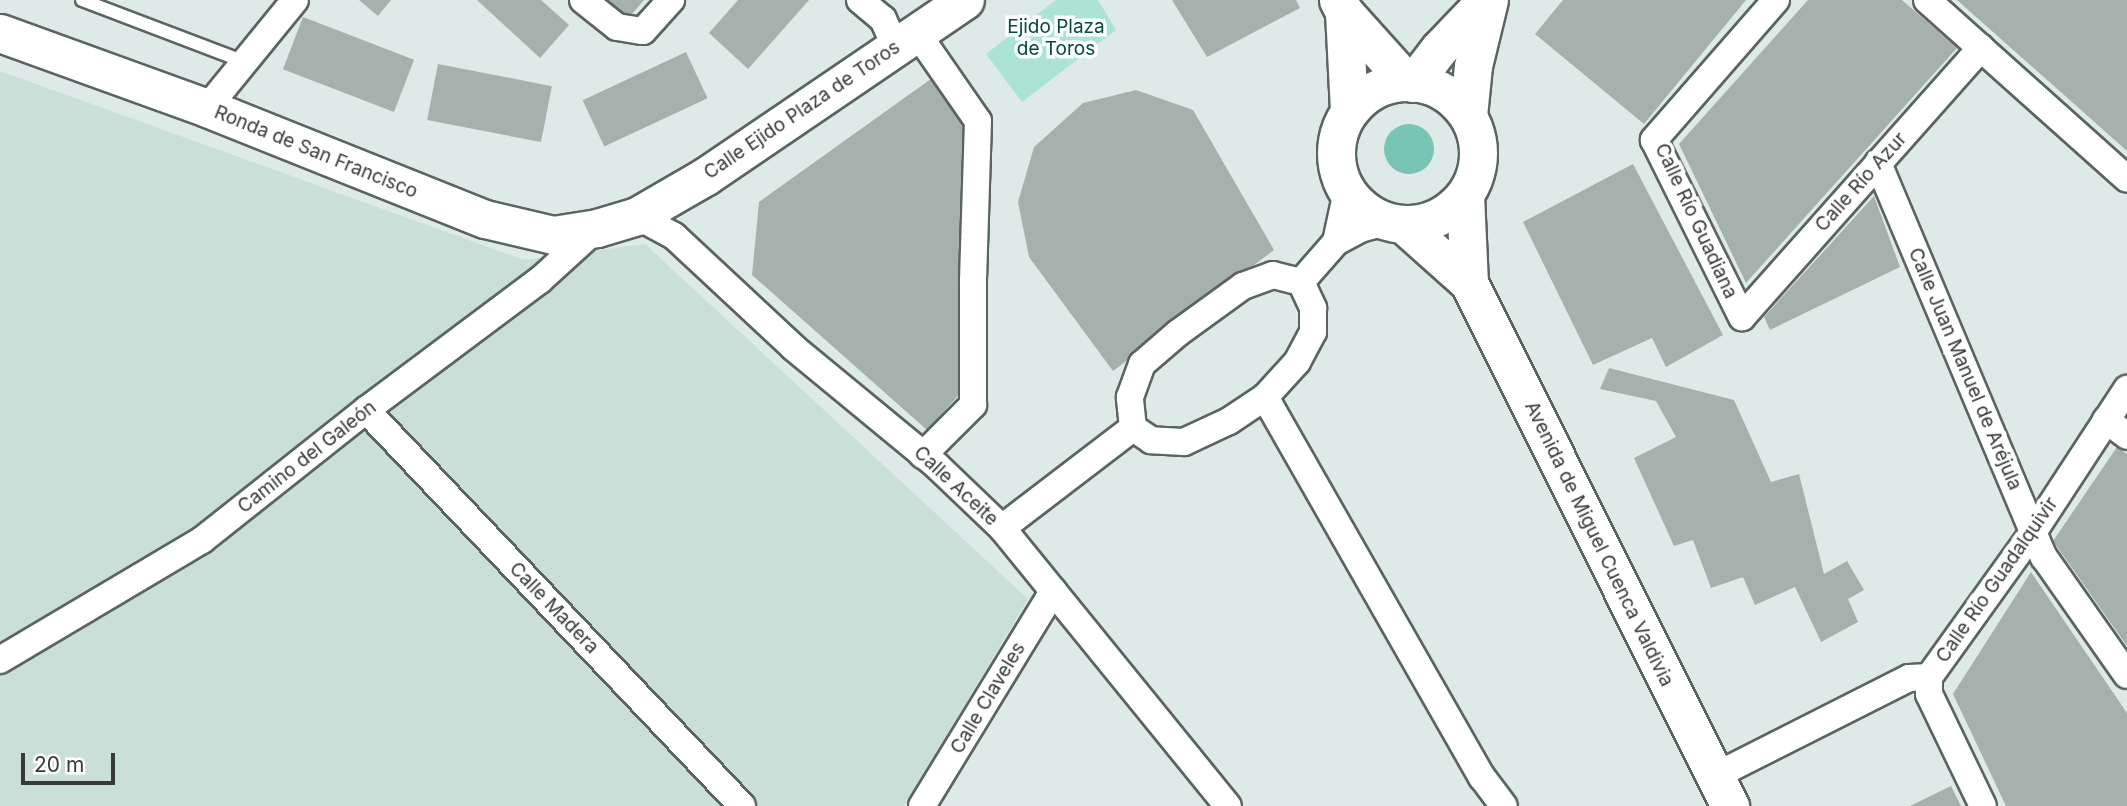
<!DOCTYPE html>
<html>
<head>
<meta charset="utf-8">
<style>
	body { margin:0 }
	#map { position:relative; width:2127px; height:806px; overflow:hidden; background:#deeae7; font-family:Inter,sans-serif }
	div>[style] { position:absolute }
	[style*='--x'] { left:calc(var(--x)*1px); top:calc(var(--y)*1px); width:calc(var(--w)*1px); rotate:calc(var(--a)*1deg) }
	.built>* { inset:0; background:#cbdfd9 }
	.green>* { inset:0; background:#abe3d5 }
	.water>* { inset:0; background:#79c4b2 }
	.round { border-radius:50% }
	.building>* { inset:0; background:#a6b1ae; transform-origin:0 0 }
	.roads { filter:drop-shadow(2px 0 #5a6461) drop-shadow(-2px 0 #5a6461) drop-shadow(0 2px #5a6461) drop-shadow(0 -2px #5a6461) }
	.lane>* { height:12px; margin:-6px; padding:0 6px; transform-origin:6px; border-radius:6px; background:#fff }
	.street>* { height:26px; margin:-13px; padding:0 13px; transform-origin:13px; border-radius:13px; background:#fff }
	.secondary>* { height:37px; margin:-18.5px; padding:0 18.5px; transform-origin:18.5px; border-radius:18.5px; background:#fff }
	.secondary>.ring { margin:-18.5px; padding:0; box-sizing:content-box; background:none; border:37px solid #fff; border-radius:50% }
	span { translate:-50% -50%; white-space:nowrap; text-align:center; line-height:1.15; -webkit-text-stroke:7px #fff; paint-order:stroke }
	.park-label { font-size:19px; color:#04493d }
	.street-label { font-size:19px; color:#363b3a }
	.scale { position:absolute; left:21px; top:753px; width:94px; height:32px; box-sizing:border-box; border:4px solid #363b3a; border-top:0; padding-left:9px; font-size:21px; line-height:24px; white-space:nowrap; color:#363b3a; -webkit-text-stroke:5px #fff; paint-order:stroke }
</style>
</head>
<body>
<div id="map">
	<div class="built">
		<div style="clip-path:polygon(0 71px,524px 260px,645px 244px,1028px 599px,904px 806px,0 806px)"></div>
	</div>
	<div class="green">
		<div style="clip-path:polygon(1056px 0,1098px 0,1116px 30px,1022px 102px,986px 54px)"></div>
	</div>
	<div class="water">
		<div class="round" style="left:1384px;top:124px;width:50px;height:50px"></div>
	</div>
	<div class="building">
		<div style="clip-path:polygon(359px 0,391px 0,378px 16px)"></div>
		<div style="clip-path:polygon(477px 0,541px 0,569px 25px,540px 58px)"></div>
		<div style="clip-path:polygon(603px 0,644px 0,626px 21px)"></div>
		<div style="clip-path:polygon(738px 0,809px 0,748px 69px,709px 33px)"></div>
		<div style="clip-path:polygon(1172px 0,1296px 0,1300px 8px,1207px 57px)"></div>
		<div style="clip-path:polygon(1563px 0,1746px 0,1644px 124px,1535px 34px)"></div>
		<div style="clip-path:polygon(1808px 0,1902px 0,1957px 48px,1746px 283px,1679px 144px)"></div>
		<div style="clip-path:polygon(1957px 0,2127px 0,2127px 151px)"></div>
		<div style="left:303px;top:17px;width:119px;height:56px;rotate:21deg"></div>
		<div style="left:686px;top:52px;width:51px;height:114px;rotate:65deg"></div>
		<div style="left:438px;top:64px;width:116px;height:57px;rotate:11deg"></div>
		<div style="clip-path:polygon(935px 76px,964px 125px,962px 346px,958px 378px,966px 387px,927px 430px,752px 275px,759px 202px)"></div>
		<div style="clip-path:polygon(1136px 90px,1193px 110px,1274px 250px,1113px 371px,1029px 257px,1018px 202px,1034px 147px,1083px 103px)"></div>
		<div style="clip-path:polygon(1633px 164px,1723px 335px,1666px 367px,1652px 338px,1593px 365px,1523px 222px)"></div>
		<div style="clip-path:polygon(1874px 196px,1900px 267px,1770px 330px,1764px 317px)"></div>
		<div style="clip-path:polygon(1609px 368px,1734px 400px,1771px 482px,1799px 474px,1824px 574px,1847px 561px,1864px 590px,1848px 599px,1858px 622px,1821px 642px,1795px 587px,1755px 605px,1743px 577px,1711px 588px,1693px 540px,1674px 546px,1634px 458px,1676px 437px,1656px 401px,1600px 389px)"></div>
		<div style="clip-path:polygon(2117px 447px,2127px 454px,2127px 646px,2053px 541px)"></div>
		<div style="clip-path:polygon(2031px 572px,2127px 713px,2127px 806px,2006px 806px,1953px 694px)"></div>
		<div style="clip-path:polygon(1951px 786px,1961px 806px,1910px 806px)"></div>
	</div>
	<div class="roads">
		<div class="lane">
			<div style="--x:82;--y:0;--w:174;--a:20.8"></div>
		</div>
		<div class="street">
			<div style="--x:583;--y:0;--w:43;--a:38.5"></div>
			<div style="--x:617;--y:27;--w:26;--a:9"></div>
			<div style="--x:643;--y:31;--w:42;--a:-47.9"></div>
			<div style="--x:860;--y:0;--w:30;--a:40"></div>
			<div style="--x:883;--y:19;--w:32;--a:66"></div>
			<div style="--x:1776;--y:0;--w:186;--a:131.1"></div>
			<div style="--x:1654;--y:140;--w:198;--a:63.6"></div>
			<div style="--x:1742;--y:317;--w:360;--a:-48.4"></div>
			<div style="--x:1927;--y:0;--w:268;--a:41.8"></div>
			<div style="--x:917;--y:33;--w:107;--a:55.3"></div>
			<div style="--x:978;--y:121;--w:161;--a:91.8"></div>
			<div style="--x:973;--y:282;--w:123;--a:90"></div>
			<div style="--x:973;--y:405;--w:71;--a:135"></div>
			<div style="--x:207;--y:108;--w:139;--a:-50.8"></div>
			<div style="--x:1878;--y:163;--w:428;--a:67.2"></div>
			<div style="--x:2044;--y:557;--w:144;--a:54.9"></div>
			<div style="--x:637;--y:216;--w:42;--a:28.4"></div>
			<div style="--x:674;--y:236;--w:164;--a:43"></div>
			<div style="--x:794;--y:348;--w:184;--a:39.5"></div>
			<div style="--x:936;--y:465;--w:91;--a:43.7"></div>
			<div style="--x:1002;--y:528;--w:358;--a:50.9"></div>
			<div style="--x:1336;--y:242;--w:52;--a:-77.8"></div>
			<div style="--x:1273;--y:275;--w:29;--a:14"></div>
			<div style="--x:1301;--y:282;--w:29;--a:65"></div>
			<div style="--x:1313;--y:308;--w:24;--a:90"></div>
			<div style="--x:1313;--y:332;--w:34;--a:118"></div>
			<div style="--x:1297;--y:362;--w:47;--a:132.4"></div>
			<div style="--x:1265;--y:397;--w:43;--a:146.3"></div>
			<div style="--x:1229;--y:421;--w:50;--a:155"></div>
			<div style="--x:1184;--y:442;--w:33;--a:-177"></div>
			<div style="--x:1151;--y:440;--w:22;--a:-146"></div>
			<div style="--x:1133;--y:428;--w:31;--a:-96"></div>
			<div style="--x:1130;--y:397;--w:35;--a:-70"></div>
			<div style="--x:1142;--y:364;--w:48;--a:-40.7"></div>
			<div style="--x:1178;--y:333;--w:80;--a:-35.9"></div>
			<div style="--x:1243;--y:286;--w:32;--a:-20"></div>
			<div style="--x:1301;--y:282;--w:53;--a:-48.8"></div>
			<div style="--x:1336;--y:242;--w:27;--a:-28"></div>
			<div style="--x:1360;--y:229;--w:28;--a:-15"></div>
			<div style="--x:1265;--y:397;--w:438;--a:60.3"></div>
			<div style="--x:1482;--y:777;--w:36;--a:53"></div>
			<div style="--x:366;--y:410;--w:546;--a:46.48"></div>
			<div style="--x:2106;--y:420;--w:26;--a:37"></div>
			<div style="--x:1002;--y:528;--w:165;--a:-37.4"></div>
			<div style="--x:0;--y:660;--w:235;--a:-30.7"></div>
			<div style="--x:202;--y:540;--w:209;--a:-38.4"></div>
			<div style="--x:366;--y:410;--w:217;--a:-36.8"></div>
			<div style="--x:540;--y:280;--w:77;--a:-42.4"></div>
			<div style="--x:1929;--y:677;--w:17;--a:90"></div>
			<div style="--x:1929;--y:694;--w:124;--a:64.3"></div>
			<div style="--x:1715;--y:776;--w:217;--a:-26.8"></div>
			<div style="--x:1909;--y:678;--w:20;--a:-3"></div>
			<div style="--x:1929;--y:677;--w:180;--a:-54.3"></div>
			<div style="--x:2034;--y:531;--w:170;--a:-56.8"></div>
			<div style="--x:922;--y:806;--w:252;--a:-58.6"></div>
		</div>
		<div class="secondary">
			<div style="--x:1338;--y:0;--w:13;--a:63"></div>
			<div style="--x:1344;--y:12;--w:94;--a:48"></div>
			<div style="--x:1344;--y:12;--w:99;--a:87.1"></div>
			<div style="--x:0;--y:33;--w:220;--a:19.9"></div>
			<div style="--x:207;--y:108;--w:299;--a:21.8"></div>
			<div style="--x:485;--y:219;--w:70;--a:13.2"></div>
			<div style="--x:553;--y:235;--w:45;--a:-9"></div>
			<div style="--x:597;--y:228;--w:42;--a:-16.7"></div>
			<div style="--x:637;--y:216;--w:80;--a:-30.1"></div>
			<div style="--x:706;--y:176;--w:313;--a:-34.2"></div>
			<div class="ring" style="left:1336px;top:82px;width:105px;height:105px"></div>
			<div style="--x:1413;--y:83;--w:43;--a:-52.6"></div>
			<div style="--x:1439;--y:49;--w:68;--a:-46.2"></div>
			<div style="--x:1468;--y:116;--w:50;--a:-84.3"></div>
			<div style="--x:1473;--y:66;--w:68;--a:-76.4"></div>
			<div style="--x:1465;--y:195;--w:88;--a:87.4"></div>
			<div style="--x:1404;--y:225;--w:87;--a:41.7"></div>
			<div style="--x:1469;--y:283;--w:585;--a:63.48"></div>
		</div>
	</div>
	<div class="park-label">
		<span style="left:1056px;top:38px">Ejido Plaza<br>de Toros</span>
	</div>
	<div class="street-label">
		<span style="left:802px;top:110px;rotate:-34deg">Calle Ejido Plaza de Toros</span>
		<span style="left:316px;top:152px;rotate:22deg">Ronda de San Francisco</span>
		<span style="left:1861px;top:182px;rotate:-48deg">Calle Río Azur</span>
		<span style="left:1696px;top:221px;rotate:65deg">Calle Río Guadiana</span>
		<span style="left:1965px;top:369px;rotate:67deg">Calle Juan Manuel de Aréjula</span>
		<span style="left:307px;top:457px;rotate:-38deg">Camino del Galeón</span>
		<span style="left:956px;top:486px;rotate:43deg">Calle Aceite</span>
		<span style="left:1599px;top:544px;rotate:64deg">Avenida de Miguel Cuenca Valdivia</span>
		<span style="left:1997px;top:580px;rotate:-55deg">Calle Río Guadalquivir</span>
		<span style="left:554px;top:608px;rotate:46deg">Calle Madera</span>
		<span style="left:988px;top:698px;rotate:-59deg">Calle Claveles</span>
	</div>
	<div class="scale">20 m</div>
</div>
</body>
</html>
